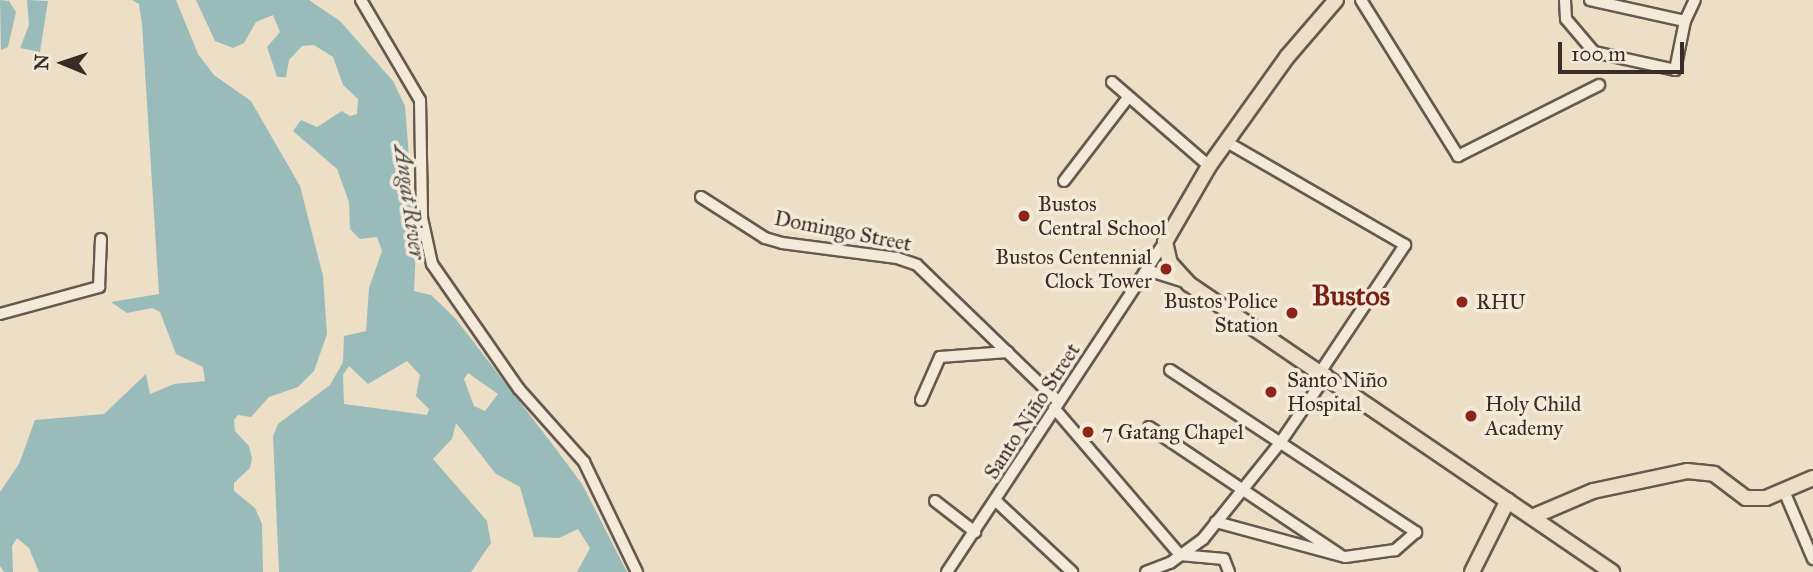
<!DOCTYPE html>
<html>
<head>
<meta charset="utf-8">
<style>
	body { margin:0 }
	#map { position:relative; width:1813px; height:572px; overflow:hidden; background:#ecdfc6; font-family:"IM FELL Great Primer",serif }
	div>[style] { position:absolute }
	[style*='--x'] { left:calc(var(--x)*1px); top:calc(var(--y)*1px); width:calc(var(--w)*1px); rotate:calc(var(--a)*1deg) }
	.water>* { inset:0; background:#99bcba }
	.roads { filter:drop-shadow(2px 0 #66594f) drop-shadow(-2px 0 #66594f) drop-shadow(0 2px #66594f) drop-shadow(0 -2px #66594f) }
	.minor>* { height:10px; margin:-5px; padding:0 5px; transform-origin:5px; border-radius:5px; background:#f3eada }
	.major>* { height:14px; margin:-7px; padding:0 7px; transform-origin:7px; border-radius:7px; background:#ecdfc6 }
	.dots>* { width:19px; height:19px; translate:-50% -50%; box-sizing:border-box; border:4px solid #f3eada; border-radius:50% }
	span { translate:-50% -50%; white-space:nowrap; text-align:center; line-height:1.15; -webkit-text-stroke:7px #f3eada; paint-order:stroke }
	.poi-label { font-size:21px; color:#392c27 }
	.left { translate:0 -50%; text-align:left }
	.right { translate:-100% -50%; text-align:right }
	.street-label { font-size:21px; color:#392c27 }
	.water-label { font-size:23px; color:#51504c; font-style:italic }
	.district-label { font-size:28px; color:#7a1f14; font-weight:700 }
	.north { position:absolute; left:28px; top:28px; width:70px; height:70px; -webkit-text-stroke:5px #f3eada; paint-order:stroke; rotate:272deg; font-size:19px; font-weight:700; line-height:28px; text-align:center; color:#392c27 }
	.north::after { content:''; display:block; margin:auto; width:24px; height:32px; background:#392c27; clip-path:polygon(50% 0,100% 100%,50% 72%,0 100%) }
	.scale { position:absolute; left:1558px; top:42px; width:126px; height:32px; box-sizing:border-box; border:4px solid #392c27; border-top:0; padding-left:9px; font-size:21px; line-height:24px; white-space:nowrap; color:#392c27; -webkit-text-stroke:5px #f3eada; paint-order:stroke }
</style>
</head>
<body>
<div id="map">
	<div class="water">
		<div style="clip-path:polygon(0 0,9px 1px,16px 12px,8px 47px,1px 50px)"></div>
		<div style="clip-path:polygon(27px 0,48px 1px,40px 52px,20px 48px,29px 25px)"></div>
		<div style="clip-path:polygon(132px 0,176px 0,198px 54px,214px 75px,251px 101px,300px 186px,323px 276px,327px 334px,314px 371px,298px 387px,269px 397px,251px 417px,238px 415px,234px 420px,235px 431px,249px 446px,252px 458px,250px 468px,234px 483px,234px 491px,255px 508px,262px 524px,263px 572px,39px 572px,29px 548px,17px 538px,12px 546px,13px 572px,4px 572px,0 566px,0 492px,19px 464px,35px 420px,104px 414px,146px 374px,150px 394px,174px 384px,205px 381px,203px 367px,176px 354px,160px 312px,152px 308px,127px 313px,111px 302px,159px 294px,142px 24px,139px 4px)"></div>
		<div style="clip-path:polygon(evenodd,196px 0,309px 0,340px 21px,393px 81px,405px 106px,416px 247px,414px 291px,431px 295px,455px 318px,556px 449px,582px 484px,627px 572px,577px 572px,590px 548px,578px 529px,559px 538px,534px 537px,520px 487px,496px 474px,456px 423px,452px 439px,433px 459px,487px 521px,491px 543px,471px 572px,279px 572px,273px 436px,278px 424px,330px 385px,343px 362px,344px 336px,366px 331px,369px 288px,382px 251px,377px 237px,360px 239px,350px 229px,349px 202px,337px 169px,293px 131px,301px 120px,317px 127px,342px 111px,350px 116px,357px 114px,358px 99px,343px 85px,333px 57px,314px 45px,302px 46px,289px 60px,286px 77px,277px 77px,267px 47px,280px 32px,273px 15px,256px 22px,244px 43px,233px 48px,215px 41px,196px 0,407px 361px,420px 375px,416px 396px,429px 409px,427px 415px,344px 404px,343px 375px,349px 366px,368px 384px,407px 361px,196px 0,468px 373px,498px 394px,485px 411px,474px 406px,464px 379px,468px 373px)"></div>
	</div>
	<div class="roads">
		<div class="minor">
			<div style="--x:361;--y:0;--w:116;--a:59.5"></div>
			<div style="--x:420;--y:100;--w:118;--a:89"></div>
			<div style="--x:422;--y:218;--w:47;--a:77.7"></div>
			<div style="--x:432;--y:264;--w:152;--a:55.2"></div>
			<div style="--x:519;--y:389;--w:98;--a:48.3"></div>
			<div style="--x:584;--y:462;--w:122;--a:64.3"></div>
			<div style="--x:1361;--y:0;--w:184;--a:58.1"></div>
			<div style="--x:1458;--y:156;--w:158;--a:-26.7"></div>
			<div style="--x:1565;--y:0;--w:19;--a:87"></div>
			<div style="--x:1566;--y:19;--w:43;--a:49.7"></div>
			<div style="--x:1594;--y:52;--w:83;--a:12.5"></div>
			<div style="--x:1675;--y:70;--w:50;--a:-78.5"></div>
			<div style="--x:1685;--y:21;--w:23;--a:-65"></div>
			<div style="--x:1590;--y:0;--w:97;--a:12.5"></div>
			<div style="--x:1112;--y:82;--w:128;--a:40.9"></div>
			<div style="--x:1225;--y:141;--w:208;--a:30"></div>
			<div style="--x:1405;--y:245;--w:151;--a:123.7"></div>
			<div style="--x:1064;--y:181;--w:103;--a:-52.5"></div>
			<div style="--x:701;--y:197;--w:76;--a:32.6"></div>
			<div style="--x:765;--y:238;--w:18;--a:16"></div>
			<div style="--x:782;--y:243;--w:116;--a:7.4"></div>
			<div style="--x:897;--y:258;--w:21;--a:19"></div>
			<div style="--x:917;--y:265;--w:197;--a:44"></div>
			<div style="--x:1147;--y:270;--w:43;--a:17.6"></div>
			<div style="--x:0;--y:314;--w:103;--a:-15.3"></div>
			<div style="--x:99;--y:287;--w:48;--a:-87.6"></div>
			<div style="--x:1170;--y:370;--w:295;--a:33.4"></div>
			<div style="--x:1416;--y:532;--w:28;--a:139"></div>
			<div style="--x:1395;--y:550;--w:50;--a:172"></div>
			<div style="--x:1345;--y:557;--w:134;--a:-164.8"></div>
			<div style="--x:921;--y:400;--w:47;--a:-66.2"></div>
			<div style="--x:940;--y:357;--w:68;--a:-4.2"></div>
			<div style="--x:1054;--y:408;--w:194;--a:49.4"></div>
			<div style="--x:1180;--y:555;--w:44;--a:5.2"></div>
			<div style="--x:1224;--y:559;--w:14;--a:69"></div>
			<div style="--x:1149;--y:427;--w:229;--a:33.8"></div>
			<div style="--x:1784;--y:491;--w:74;--a:66.9"></div>
			<div style="--x:935;--y:501;--w:51;--a:37.8"></div>
			<div style="--x:997;--y:502;--w:103;--a:43"></div>
			<div style="--x:947;--y:572;--w:396;--a:-56.6"></div>
			<div style="--x:1146;--y:572;--w:26;--a:-21"></div>
			<div style="--x:1170;--y:563;--w:41;--a:-36"></div>
			<div style="--x:1203;--y:539;--w:123;--a:-51.3"></div>
			<div style="--x:1280;--y:443;--w:83;--a:-55.7"></div>
		</div>
		<div class="major">
			<div style="--x:1336;--y:0;--w:75;--a:130.7"></div>
			<div style="--x:1287;--y:57;--w:134;--a:125.6"></div>
			<div style="--x:1209;--y:166;--w:88;--a:120.1"></div>
			<div style="--x:1165;--y:242;--w:22;--a:77"></div>
			<div style="--x:1170;--y:263;--w:28;--a:48"></div>
			<div style="--x:1189;--y:284;--w:512;--a:34.25"></div>
			<div style="--x:1532;--y:517;--w:66;--a:-23.1"></div>
			<div style="--x:1593;--y:491;--w:96;--a:-12"></div>
			<div style="--x:1687;--y:471;--w:27;--a:6"></div>
			<div style="--x:1714;--y:474;--w:40;--a:37"></div>
			<div style="--x:1746;--y:498;--w:20;--a:0"></div>
			<div style="--x:1766;--y:498;--w:51;--a:-23.1"></div>
			<div style="--x:1472;--y:572;--w:80;--a:-63.4"></div>
		</div>
	</div>
	<div class="dots">
		<div style="left:1024px;top:216px;background:#8f2418"></div>
		<div style="left:1166px;top:269px;background:#8f2418"></div>
		<div style="left:1462px;top:302px;background:#8f2418"></div>
		<div style="left:1292px;top:313px;background:#8f2418"></div>
		<div style="left:1271px;top:392px;background:#8f2418"></div>
		<div style="left:1471px;top:416px;background:#8f2418"></div>
		<div style="left:1088px;top:432px;background:#8f2418"></div>
	</div>
	<div class="poi-label">
		<span class="left" style="left:1038px;top:216px">Bustos<br>Central School</span>
		<span class="right" style="left:1152px;top:269px">Bustos Centennial<br>Clock Tower</span>
		<span class="right" style="left:1278px;top:313px">Bustos Police<br>Station</span>
		<span class="left" style="left:1476px;top:302px">RHU</span>
		<span class="left" style="left:1287px;top:392px">Santo Niño<br>Hospital</span>
		<span class="left" style="left:1485px;top:416px">Holy Child<br>Academy</span>
		<span class="left" style="left:1102px;top:432px">7 Gatang Chapel</span>
	</div>
	<div class="street-label">
		<span style="left:843px;top:231px;rotate:11deg">Domingo Street</span>
		<span style="left:1032px;top:411px;rotate:-57deg">Santo Niño Street</span>
	</div>
	<div class="water-label">
		<span style="left:410px;top:202px;rotate:82deg">Angat River</span>
	</div>
	<div class="district-label">
		<span style="left:1351px;top:296px">Bustos</span>
	</div>
	<div class="north">N</div>
	<div class="scale">100 m</div>
</div>
</body>
</html>
